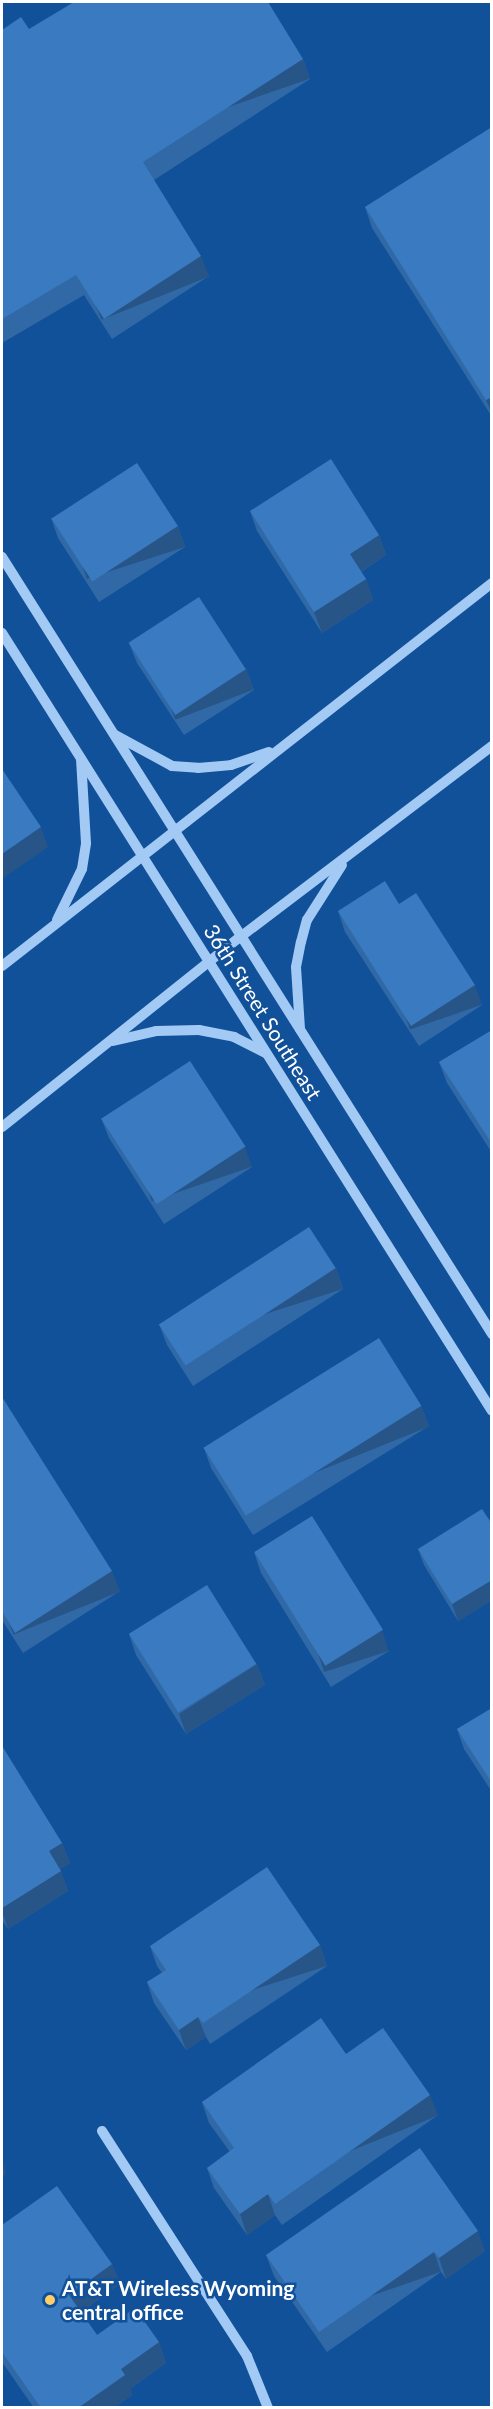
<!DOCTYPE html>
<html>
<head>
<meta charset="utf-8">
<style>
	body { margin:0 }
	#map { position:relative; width:493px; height:2409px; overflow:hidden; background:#11519a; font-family:Lato,sans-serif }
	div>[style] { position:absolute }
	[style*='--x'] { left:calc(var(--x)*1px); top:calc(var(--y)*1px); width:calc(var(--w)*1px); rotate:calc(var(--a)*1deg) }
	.minor>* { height:10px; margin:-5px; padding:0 5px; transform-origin:5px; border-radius:5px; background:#a3caf4 }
	.wall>* { inset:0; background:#3169a6 }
	.shaded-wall>* { inset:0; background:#285587; transform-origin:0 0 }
	.building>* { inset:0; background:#397ac1; transform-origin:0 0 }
	.dots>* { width:16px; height:16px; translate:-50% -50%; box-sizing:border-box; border:3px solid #11519a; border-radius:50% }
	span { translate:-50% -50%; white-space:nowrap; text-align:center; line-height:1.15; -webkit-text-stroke:5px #11519a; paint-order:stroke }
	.street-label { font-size:21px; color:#fff }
	.poi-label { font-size:21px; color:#fff; font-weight:700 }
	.left { translate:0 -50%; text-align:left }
	.frame { position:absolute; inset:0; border:3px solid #fff; pointer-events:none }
</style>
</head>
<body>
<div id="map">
	<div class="minor">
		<div style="--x:2;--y:557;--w:919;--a:57.76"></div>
		<div style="--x:2;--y:633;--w:919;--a:57.8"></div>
		<div style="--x:115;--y:735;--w:65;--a:28.5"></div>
		<div style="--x:172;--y:766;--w:26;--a:4"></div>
		<div style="--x:198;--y:768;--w:33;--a:-5"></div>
		<div style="--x:231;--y:765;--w:40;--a:-18.9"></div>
		<div style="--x:57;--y:920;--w:57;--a:-63.9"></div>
		<div style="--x:82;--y:869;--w:26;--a:-81"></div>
		<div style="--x:86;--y:843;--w:84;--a:-93.4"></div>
		<div style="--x:2;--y:966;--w:622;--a:-38.01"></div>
		<div style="--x:300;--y:1029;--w:62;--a:-93.7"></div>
		<div style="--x:296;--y:967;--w:25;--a:-79"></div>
		<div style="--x:301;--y:942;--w:23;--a:-75"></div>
		<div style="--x:307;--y:920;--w:65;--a:-57.5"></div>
		<div style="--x:113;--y:1041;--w:44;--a:-13.1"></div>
		<div style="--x:156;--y:1031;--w:43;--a:-1.3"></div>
		<div style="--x:199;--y:1030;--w:36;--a:11"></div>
		<div style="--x:234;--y:1037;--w:36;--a:27"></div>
		<div style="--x:2;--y:1127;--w:303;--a:-38.6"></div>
		<div style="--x:239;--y:938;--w:318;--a:-37.2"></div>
		<div style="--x:102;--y:2131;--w:268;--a:57.2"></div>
		<div style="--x:247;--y:2356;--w:56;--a:68"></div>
	</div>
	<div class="wall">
		<div style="clip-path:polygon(29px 29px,303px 59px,310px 79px,154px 180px,209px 276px,112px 339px,84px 295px,2px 343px,2px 30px)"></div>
		<div style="clip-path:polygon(492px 127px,492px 417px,372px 228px,365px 207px)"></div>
		<div style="clip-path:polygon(250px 511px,379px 535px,386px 555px,361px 572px,366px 579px,373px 600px,322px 633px,257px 531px)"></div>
		<div style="clip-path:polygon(51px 518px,178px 526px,185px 547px,99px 602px,58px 538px)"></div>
		<div style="clip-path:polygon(129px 643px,246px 669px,254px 690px,184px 735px,137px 663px)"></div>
		<div style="clip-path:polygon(399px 904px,482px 1005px,419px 1046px,345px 932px,338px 911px)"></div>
		<div style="clip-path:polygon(492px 1030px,492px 1153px,447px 1083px,439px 1062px)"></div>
		<div style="clip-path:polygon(101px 1118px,252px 1167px,164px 1224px,109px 1138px)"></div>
		<div style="clip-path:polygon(336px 1268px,343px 1289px,193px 1386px,167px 1345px,159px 1324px)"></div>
		<div style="clip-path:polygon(2px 1397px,120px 1591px,23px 1653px,2px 1620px)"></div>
		<div style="clip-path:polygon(421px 1406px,429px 1426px,253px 1535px,211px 1468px,204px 1448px)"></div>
		<div style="clip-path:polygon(492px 1524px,492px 1600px,458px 1621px,424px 1565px,418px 1549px)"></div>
		<div style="clip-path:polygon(254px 1552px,389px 1651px,331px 1687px,261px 1573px)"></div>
		<div style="clip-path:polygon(129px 1634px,257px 1664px,265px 1685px,186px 1734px,136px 1655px)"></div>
		<div style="clip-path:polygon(492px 1708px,492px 1792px,464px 1749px,457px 1729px)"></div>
		<div style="clip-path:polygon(2px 1746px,62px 1843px,70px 1863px,60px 1869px,68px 1891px,8px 1929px,2px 1920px)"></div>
		<div style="clip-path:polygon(320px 1945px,327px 1966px,210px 2044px,206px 2037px,186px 2050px,154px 2003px,147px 1982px,162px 1973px,157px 1966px,150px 1946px)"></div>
		<div style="clip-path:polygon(346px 2054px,438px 2115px,282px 2225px,275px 2215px,247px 2235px,214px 2188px,207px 2168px,230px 2152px,209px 2123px,202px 2102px)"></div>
		<div style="clip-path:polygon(2px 2225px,112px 2264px,120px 2284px,81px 2312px,97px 2335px,159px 2342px,166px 2363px,130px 2389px,132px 2395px,114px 2408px,34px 2408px,2px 2362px)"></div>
		<div style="clip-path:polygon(485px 2251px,446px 2279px,441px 2272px,327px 2352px,274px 2276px,266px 2255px)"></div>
	</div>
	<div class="shaded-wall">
		<div style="left:303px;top:59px;width:21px;height:190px;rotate:71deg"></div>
		<div style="left:201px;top:256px;width:22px;height:116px;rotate:68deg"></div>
		<div style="clip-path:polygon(492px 397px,492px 414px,486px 400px)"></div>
		<div style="left:178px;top:526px;width:22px;height:103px;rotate:72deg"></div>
		<div style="clip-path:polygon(379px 535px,386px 555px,357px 574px,350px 554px)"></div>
		<div style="clip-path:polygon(366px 579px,373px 600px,322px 633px,314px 612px)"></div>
		<div style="left:246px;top:669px;width:22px;height:84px;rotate:69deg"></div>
		<div style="clip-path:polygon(41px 827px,48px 847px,2px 879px,2px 854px)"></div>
		<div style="left:475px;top:985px;width:21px;height:76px;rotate:71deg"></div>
		<div style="left:245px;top:1147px;width:21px;height:106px;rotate:71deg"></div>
		<div style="left:336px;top:1268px;width:22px;height:179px;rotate:72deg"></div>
		<div style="left:421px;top:1406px;width:22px;height:206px;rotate:68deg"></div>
		<div style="left:112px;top:1571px;width:22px;height:115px;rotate:68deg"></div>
		<div style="clip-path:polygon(492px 1580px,492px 1600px,458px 1621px,452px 1604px)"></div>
		<div style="left:382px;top:1630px;width:22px;height:68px;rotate:72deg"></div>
		<div style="clip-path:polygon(257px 1664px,265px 1685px,186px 1734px,179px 1714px)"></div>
		<div style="clip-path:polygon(62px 1843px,70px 1863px,56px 1872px,49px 1851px)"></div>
		<div style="clip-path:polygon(61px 1871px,68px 1891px,8px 1929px,2px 1912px,2px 1908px)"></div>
		<div style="left:320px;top:1945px;width:22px;height:141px;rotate:72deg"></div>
		<div style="clip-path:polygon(198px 2017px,206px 2037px,186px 2050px,179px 2030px)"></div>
		<div style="left:430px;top:2095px;width:22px;height:189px;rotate:68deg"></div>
		<div style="clip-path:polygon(2px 2161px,6px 2174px,2px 2177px)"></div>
		<div style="clip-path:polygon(268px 2194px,275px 2215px,247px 2235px,240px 2214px)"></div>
		<div style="clip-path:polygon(478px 2231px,485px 2251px,446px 2279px,439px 2258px)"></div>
		<div style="left:434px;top:2252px;width:21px;height:140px;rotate:71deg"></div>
		<div style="clip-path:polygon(112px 2264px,120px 2284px,76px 2315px,69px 2295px)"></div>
		<div style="clip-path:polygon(159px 2342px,166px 2363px,130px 2389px,132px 2395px,114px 2408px,78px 2408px,121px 2369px)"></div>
	</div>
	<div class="building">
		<div style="clip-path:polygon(74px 2px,268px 2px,303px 59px,143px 162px,201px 256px,104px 319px,76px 275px,2px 319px,2px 30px,21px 17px,29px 29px)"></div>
		<div style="clip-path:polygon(492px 127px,492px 397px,486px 400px,365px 207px)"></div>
		<div style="clip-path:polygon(331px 459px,379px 535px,350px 554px,366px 579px,314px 612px,250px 511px)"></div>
		<div style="left:137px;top:463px;width:75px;height:102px;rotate:57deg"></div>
		<div style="left:199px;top:597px;width:86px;height:84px;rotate:57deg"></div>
		<div style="clip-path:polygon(2px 769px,41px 827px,2px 854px)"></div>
		<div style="clip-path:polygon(385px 881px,399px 904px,416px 893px,475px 985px,411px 1026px,338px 911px)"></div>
		<div style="clip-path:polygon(492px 1030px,492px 1144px,439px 1062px)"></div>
		<div style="left:190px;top:1061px;width:102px;height:106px;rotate:57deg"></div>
		<div style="left:309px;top:1227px;width:49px;height:179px;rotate:57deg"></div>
		<div style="left:379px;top:1338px;width:80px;height:207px;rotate:58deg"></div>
		<div style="clip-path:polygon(2px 1397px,112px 1571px,15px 1633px,2px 1611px)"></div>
		<div style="clip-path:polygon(482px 1509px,492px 1524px,492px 1580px,452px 1604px,418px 1549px)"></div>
		<div style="left:312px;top:1516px;width:134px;height:68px;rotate:58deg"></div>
		<div style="left:207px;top:1585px;width:93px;height:92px;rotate:58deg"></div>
		<div style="clip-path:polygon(492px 1708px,492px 1783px,457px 1729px)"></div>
		<div style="clip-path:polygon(2px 1746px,62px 1843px,49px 1851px,61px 1871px,2px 1908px)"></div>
		<div style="clip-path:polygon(267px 1867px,320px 1945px,203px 2023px,198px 2017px,179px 2030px,147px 1982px,166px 1970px,150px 1946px)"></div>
		<div style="clip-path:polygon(321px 2018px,346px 2054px,383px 2028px,430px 2095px,275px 2204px,268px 2194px,240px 2214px,207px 2168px,234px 2148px,202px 2102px)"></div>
		<div style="clip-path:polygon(420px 2148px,478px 2231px,439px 2258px,434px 2252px,319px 2332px,266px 2255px)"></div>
		<div style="clip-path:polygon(57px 2186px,112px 2264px,69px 2295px,97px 2335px,135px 2308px,159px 2342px,121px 2369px,125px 2375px,78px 2408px,41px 2408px,2px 2352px,2px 2225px)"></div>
	</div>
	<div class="dots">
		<div style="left:50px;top:2300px;background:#ffce67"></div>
	</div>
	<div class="street-label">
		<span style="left:263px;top:1012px;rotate:58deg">36th Street Southeast</span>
	</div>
	<div class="poi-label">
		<span class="left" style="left:62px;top:2300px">AT&amp;T Wireless Wyoming<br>central office</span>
	</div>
	<div class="frame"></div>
</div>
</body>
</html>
